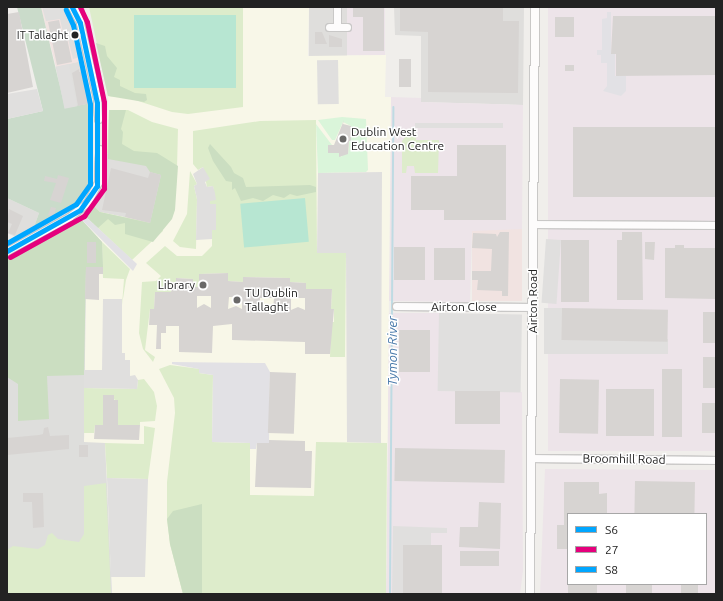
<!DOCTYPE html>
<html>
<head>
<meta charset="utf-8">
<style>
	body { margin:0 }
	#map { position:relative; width:723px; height:601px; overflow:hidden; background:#f0eeeb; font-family:Ubuntu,sans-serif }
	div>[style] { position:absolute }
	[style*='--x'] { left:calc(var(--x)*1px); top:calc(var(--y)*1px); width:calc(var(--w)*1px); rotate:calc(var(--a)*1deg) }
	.residential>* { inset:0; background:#dfdedc; transform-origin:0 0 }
	.commercial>* { inset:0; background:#f1e3e1; transform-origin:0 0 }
	.industrial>* { inset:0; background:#ede4e9; transform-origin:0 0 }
	.education>* { inset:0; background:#f8f7e8 }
	.religious>* { inset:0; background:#dededc }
	.grass>* { inset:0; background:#ddeccb }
	.forest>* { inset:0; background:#cbdec1 }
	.cemetery>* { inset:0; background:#cadbca }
	.park>* { inset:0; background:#daf5da }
	.pitch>* { inset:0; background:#b7e6d2; transform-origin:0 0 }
	.parking>* { inset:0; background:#e0dfde; transform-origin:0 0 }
	.plaza>* { inset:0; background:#e2e1e5 }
	.stream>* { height:2px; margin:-1px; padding:0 1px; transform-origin:1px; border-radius:1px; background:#bfdbe3 }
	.building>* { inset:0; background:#d7d4d2; transform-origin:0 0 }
	.roads { filter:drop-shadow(1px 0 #c9c8c7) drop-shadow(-1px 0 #c9c8c7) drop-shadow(0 1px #c9c8c7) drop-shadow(0 -1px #c9c8c7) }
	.minor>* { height:7px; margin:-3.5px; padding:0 3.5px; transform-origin:3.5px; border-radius:3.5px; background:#fdfcfc }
	.tertiary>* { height:8px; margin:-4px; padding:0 4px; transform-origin:4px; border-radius:4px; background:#fdfcfc }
	.bus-1>* { height:5px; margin:-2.5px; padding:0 2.5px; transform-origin:2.5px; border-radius:2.5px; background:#00a6ff }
	.bus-2>* { height:5px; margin:-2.5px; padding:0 2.5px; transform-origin:2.5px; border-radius:2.5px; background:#e5007d }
	.bus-3>* { height:5px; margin:-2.5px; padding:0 2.5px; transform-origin:2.5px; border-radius:2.5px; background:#00a6ff }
	.dots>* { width:11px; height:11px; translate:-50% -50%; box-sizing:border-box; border:2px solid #fff; border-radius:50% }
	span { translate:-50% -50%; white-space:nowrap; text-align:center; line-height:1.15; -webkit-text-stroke:3px #fff; paint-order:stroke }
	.bus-label { font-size:11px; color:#222 }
	.right { translate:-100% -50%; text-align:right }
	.poi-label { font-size:12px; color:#222 }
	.left { translate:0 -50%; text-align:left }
	.street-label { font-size:12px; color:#222 }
	.water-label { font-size:13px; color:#4a7aab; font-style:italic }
	.frame { position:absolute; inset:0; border:8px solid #222; pointer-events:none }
	.legend { position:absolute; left:567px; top:513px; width:140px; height:72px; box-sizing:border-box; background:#fff; border:1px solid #a7a7a7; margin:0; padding:5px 7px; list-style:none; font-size:12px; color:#222 }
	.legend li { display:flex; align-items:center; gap:8px; height:20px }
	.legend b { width:20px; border:1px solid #a7a7a7 }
</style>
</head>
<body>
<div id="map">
	<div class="residential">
		<div style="left:309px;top:7px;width:38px;height:49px"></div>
		<div style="clip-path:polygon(394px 7px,524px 7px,523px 105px,421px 102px,421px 36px,395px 35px)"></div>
		<div style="left:82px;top:61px;width:43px;height:27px;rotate:78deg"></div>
		<div style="clip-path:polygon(107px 153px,177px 168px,162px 225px,100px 212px,93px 205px,104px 184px)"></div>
		<div style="clip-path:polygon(7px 198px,39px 213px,34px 227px,18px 238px,7px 233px)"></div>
	</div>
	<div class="commercial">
		<div style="clip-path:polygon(41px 7px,67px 7px,82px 61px,56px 67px)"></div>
		<div style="left:522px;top:229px;width:72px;height:50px;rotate:90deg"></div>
	</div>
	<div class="industrial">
		<div style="left:347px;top:7px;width:38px;height:48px"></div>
		<div style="left:548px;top:7px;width:168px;height:444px"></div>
		<div style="clip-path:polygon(391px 97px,421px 98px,421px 102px,523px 105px,522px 229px,472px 231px,470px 302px,389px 301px)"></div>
		<div style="clip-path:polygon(389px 313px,439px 313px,439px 391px,522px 392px,523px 571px,520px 594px,386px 594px)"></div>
		<div style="clip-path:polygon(evenodd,545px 469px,716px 470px,716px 594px,540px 594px,545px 469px,568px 514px,706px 514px,706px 584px,568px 584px,568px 514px)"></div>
	</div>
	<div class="education">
		<div style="clip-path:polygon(91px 7px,309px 7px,308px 56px,386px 55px,385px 97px,391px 97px,386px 594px,112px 594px,105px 443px,84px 443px,86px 267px,102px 242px,80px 218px,93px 205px,100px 212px,162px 225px,177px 168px,107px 153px,108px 96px)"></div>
	</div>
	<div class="religious">
		<div style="clip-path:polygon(80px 218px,102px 242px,103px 267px,86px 267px,84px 442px,105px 443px,112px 594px,7px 594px,7px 258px)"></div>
	</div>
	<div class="grass">
		<div style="clip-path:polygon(89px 7px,243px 7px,243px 107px,188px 114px,172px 112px,129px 98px,108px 96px)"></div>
		<div style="clip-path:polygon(109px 110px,128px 110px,152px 122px,178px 129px,177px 168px,107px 153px)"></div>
		<div style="clip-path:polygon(316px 120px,317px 253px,346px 253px,345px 357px,330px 357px,331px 322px,334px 322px,334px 310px,331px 309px,332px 289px,306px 289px,306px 283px,290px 282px,290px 278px,243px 277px,243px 282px,228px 281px,228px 273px,200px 274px,199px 287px,193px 287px,193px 279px,177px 278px,176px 286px,172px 286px,171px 292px,155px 292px,154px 309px,150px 309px,145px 350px,155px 357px,153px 362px,143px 349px,139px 333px,142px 282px,156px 281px,161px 276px,146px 263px,165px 246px,177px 256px,202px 256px,212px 246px,212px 230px,216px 230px,215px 204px,210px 205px,210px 200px,215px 200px,213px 186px,207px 187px,203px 167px,198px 170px,193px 164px,193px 131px,260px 121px)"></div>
		<div style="clip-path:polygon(407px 135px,416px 135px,416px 140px,439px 140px,438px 173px,415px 173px,414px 166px,407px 166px,406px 173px,402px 173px,402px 141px)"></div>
		<div style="clip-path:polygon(190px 171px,197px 184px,194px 186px,197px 199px,196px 249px,180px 247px,173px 241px,187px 214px)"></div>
		<div style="clip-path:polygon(93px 205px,100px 212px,162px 225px,163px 231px,132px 260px,84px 215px)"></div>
		<div style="clip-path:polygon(102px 242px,130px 269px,126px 280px,122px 305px,124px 279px,103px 278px)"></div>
		<div style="clip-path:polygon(170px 365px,200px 369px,199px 373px,213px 375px,212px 442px,250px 443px,250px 495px,314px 496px,316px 442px,387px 443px,386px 594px,183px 594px,170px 544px,167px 519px,167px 482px,175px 413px,174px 398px,159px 369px)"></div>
		<div style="clip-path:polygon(144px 379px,154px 392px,157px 406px,155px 421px,140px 422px,140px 425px,118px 425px,118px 401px,103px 395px,103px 425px,95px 425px,94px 433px,84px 433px,84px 388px,137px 389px,138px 380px)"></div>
		<div style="clip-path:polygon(144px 426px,155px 428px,148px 479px,107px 478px,105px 443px,144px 444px)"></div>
		<div style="clip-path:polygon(106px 483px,111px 594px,7px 594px,7px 550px,13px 546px,38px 549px,45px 545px,48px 535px,52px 533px,58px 539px,79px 542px,84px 534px,84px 486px)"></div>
	</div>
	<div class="forest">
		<div style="clip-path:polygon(96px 43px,105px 46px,107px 56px,117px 68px,114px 77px,120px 80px,120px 86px,135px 93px,146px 94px,147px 100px,144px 102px,108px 96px)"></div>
		<div style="clip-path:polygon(109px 110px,126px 110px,121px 129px,123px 132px,122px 144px,134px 151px,157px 153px,178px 166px,175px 210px,172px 219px,153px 242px,125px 234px,125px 223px,115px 225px,108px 219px,98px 228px,84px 215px,93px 205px,100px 212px,150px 223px,161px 175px,150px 172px,146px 166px,108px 159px)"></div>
		<div style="clip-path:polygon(210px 144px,231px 167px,234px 173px,243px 178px,246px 187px,310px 185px,316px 187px,316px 192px,297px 196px,290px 194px,284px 198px,273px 195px,263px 201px,253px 198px,241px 201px,235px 188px,232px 190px,232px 182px,226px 181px,213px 161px,208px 148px)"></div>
		<div style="clip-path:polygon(80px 218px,102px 242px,103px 267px,86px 267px,84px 375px,47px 376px,49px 419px,18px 421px,18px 384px,7px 377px,7px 258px)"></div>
		<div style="clip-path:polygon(202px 504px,202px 594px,183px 594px,170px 544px,167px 519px,173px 511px)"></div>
	</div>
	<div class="cemetery">
		<div style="clip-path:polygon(17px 7px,41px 7px,65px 108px,91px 103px,92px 174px,90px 186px,85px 195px,74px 206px,45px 224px,34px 227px,39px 213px,7px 198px,7px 119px,43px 111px)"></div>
	</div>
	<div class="park">
		<div style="clip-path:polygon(342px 117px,366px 119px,368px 170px,366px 172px,318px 173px,316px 124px,332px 145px,328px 145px,328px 153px,339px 153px,342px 157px,342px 154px,348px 154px,351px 126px,343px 122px,335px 140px,332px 140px,318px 120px)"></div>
	</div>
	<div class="pitch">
		<div style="left:134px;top:15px;width:102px;height:73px"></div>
		<div style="left:305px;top:198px;width:44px;height:65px;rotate:85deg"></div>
	</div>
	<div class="parking">
		<div style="clip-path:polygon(42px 7px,66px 7px,80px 57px,73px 59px,67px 35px,64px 37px,60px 19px,46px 21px)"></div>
		<div style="left:338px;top:60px;width:44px;height:21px;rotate:89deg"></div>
		<div style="left:69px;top:64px;width:43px;height:13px;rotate:79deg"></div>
		<div style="clip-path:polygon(37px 89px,43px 111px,7px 119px,7px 94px)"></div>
		<div style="left:415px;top:123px;width:88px;height:5px"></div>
		<div style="clip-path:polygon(203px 167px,210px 179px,205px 182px,207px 187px,213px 186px,215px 193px,216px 200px,210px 201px,210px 204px,216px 204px,216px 230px,212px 230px,212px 239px,196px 240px,197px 199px,194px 186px,197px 184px,193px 174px)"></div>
		<div style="clip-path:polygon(382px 172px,381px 443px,347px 442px,346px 253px,317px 253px,318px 173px)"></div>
		<div style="left:546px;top:239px;width:15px;height:64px;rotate:4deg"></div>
		<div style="clip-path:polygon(103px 299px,122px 299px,122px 353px,125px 353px,125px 360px,130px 360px,130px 376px,135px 375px,138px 380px,137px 389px,84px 388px,84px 370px,102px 370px)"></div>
		<div style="clip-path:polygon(544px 308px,562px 308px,562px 340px,668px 339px,668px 354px,544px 354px)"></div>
		<div style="left:439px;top:313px;width:83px;height:78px;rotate:1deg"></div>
		<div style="clip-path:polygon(107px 478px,148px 479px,145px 577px,111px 577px)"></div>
		<div style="clip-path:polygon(393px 526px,447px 528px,447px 533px,431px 533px,431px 545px,403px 545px,403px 594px,392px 594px)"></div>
	</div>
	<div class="plaza">
		<div style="clip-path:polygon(607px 12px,611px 12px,611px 54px,615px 54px,615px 76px,626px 76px,626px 91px,621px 96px,603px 91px,607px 86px,607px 63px,601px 63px,601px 55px,597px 55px,597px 50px,602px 50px,602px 19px,607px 18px)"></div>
		<div style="clip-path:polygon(84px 215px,137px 264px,133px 271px,80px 218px)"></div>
		<div style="clip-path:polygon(172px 362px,265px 363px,270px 372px,269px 443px,257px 443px,256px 449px,250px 449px,250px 443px,212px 442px,213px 375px,199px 373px,199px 369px,172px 364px)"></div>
	</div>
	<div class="stream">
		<div style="--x:390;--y:594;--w:487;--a:-89.6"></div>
	</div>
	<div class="building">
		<div style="clip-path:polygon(353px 7px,384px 7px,384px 51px,363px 51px,363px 17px,353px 17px)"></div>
		<div style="clip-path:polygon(400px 7px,503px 7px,503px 21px,519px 21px,518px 93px,428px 92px,428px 32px,400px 31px)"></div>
		<div style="clip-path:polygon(19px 12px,33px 87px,7px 93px,7px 14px)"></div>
		<div style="clip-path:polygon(613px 16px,716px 16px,716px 75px,616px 76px,616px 54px,611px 54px)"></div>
		<div style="left:555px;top:17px;width:19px;height:20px"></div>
		<div style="clip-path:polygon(59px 20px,63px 38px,67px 38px,72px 62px,57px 65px,48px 22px)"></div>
		<div style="clip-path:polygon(315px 32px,322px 32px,327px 44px,315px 44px)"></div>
		<div style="clip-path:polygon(329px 35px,342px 39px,342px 47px,329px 47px)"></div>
		<div style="left:399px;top:59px;width:12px;height:28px"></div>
		<div style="left:565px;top:65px;width:9px;height:6px"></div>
		<div style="clip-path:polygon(79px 69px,79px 72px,83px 71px,90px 103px,78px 106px,72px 73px)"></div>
		<div style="clip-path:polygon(344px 120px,343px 124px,351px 126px,351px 141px,349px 141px,348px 154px,339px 157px,339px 153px,328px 153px,328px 145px,334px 145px)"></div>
		<div style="left:716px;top:127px;width:70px;height:143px;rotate:90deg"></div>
		<div style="clip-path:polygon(457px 145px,506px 145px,506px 220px,444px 220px,444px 210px,411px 210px,411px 176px,457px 176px)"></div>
		<div style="clip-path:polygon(111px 168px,148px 178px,150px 172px,161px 175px,150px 223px,125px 217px,126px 213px,102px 210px)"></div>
		<div style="clip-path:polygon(58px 175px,69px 178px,61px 203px,50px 200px,56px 183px,44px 181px,45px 176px,57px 179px)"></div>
		<div style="clip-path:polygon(51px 207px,56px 208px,54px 217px,48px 215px)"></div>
		<div style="clip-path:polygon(9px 209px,23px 216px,15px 235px,8px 233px,12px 224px,7px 222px)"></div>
		<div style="clip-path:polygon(500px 232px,509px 232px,508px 296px,502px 296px,502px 291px,477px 290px,478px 280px,472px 280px,472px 271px,491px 271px,492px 249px,472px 248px,473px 233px,496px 234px,497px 237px)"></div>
		<div style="clip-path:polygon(622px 232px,642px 232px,643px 300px,617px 300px,617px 240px,622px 240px)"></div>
		<div style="left:561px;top:240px;width:28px;height:62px"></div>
		<div style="left:87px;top:242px;width:9px;height:21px"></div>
		<div style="clip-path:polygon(645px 242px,655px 242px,654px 260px,645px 259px)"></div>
		<div style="clip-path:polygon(675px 245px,684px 245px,684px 248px,716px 248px,716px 299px,665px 298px,665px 248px,675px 248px)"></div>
		<div style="left:394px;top:247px;width:31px;height:33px"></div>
		<div style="left:434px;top:248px;width:31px;height:32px"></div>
		<div style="clip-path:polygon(86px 267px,103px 267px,103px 274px,99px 274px,99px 300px,85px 299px)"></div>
		<div style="clip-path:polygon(evenodd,228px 273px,228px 281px,243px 282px,243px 277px,290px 278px,290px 282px,306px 283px,306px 289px,332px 289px,331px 309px,334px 309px,330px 354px,305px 354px,305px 342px,232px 340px,232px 324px,213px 326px,212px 353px,179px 352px,179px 326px,166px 326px,166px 333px,161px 333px,161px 349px,156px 349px,157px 325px,149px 325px,150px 309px,154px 309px,155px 292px,171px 292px,172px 286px,176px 286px,176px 278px,193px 279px,193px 287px,199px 287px,199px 274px,228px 273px,197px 296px,211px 296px,211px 308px,204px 304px,197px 308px,197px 296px,228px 273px,229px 297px,242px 297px,242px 309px,236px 306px,228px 309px,229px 297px,228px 273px,260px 298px,274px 298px,273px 310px,267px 306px,260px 310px,260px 298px,228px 273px,291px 298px,305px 298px,305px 310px,298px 307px,291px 310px,291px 298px)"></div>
		<div style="left:562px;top:308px;width:106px;height:32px;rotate:1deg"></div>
		<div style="left:703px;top:312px;width:13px;height:31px"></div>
		<div style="left:399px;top:330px;width:31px;height:42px"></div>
		<div style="left:703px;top:357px;width:13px;height:31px"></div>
		<div style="left:662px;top:369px;width:20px;height:68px"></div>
		<div style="left:270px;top:372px;width:26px;height:61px;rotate:2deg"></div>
		<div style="left:560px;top:379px;width:39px;height:54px;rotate:1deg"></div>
		<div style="left:606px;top:389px;width:48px;height:47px"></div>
		<div style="left:455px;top:391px;width:45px;height:33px"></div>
		<div style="clip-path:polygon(103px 395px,114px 395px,114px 400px,118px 400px,118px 425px,140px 425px,139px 440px,94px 439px,95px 425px,103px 425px)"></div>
		<div style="left:702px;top:403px;width:14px;height:30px"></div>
		<div style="clip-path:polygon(48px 427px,50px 436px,69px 435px,69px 449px,7px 455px,7px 438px,39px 435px,43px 434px,44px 428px)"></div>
		<div style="clip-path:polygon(269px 440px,305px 441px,305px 451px,312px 451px,311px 488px,255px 487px,257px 443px,269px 443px)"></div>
		<div style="left:79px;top:445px;width:9px;height:12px"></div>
		<div style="left:395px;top:448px;width:110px;height:33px;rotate:1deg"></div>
		<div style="left:635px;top:481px;width:60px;height:33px;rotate:1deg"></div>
		<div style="clip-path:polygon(564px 482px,599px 482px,599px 494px,607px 493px,607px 514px,568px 514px,568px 549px,557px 549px,557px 525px,564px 525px)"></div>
		<div style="clip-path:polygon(23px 493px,43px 493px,44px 527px,33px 528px,32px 502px,23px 502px)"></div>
		<div style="clip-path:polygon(479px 502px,501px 503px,500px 549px,459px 547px,460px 527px,478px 527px)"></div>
		<div style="left:403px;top:545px;width:39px;height:49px"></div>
		<div style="left:460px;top:551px;width:39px;height:15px"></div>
		<div style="left:568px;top:584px;width:29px;height:10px"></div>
		<div style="left:626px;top:584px;width:26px;height:10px"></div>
		<div style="left:681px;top:584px;width:17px;height:10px"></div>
	</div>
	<div class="roads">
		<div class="minor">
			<div style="--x:72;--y:7;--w:13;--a:63"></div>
			<div style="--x:79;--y:7;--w:16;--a:86"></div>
			<div style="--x:80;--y:23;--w:77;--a:77.2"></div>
			<div style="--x:97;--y:98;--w:21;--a:87"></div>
			<div style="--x:337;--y:7;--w:20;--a:90"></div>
			<div style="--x:329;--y:27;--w:18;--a:0"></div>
			<div style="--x:533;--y:224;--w:183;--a:0.3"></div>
			<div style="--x:7;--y:251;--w:71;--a:-28.7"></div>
			<div style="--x:69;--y:217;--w:23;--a:-38"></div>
			<div style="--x:87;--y:203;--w:24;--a:-62"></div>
			<div style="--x:98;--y:182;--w:33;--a:-88"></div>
			<div style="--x:396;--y:306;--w:137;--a:0.4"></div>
			<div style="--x:532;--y:458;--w:184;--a:0.6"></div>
		</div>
		<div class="tertiary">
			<div style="--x:530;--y:594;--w:587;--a:-89.51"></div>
		</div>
	</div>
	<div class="bus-1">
		<div style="--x:7;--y:251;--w:84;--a:-29.3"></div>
		<div style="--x:80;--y:210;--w:29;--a:-55"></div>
		<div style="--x:97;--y:186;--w:83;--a:-90"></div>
		<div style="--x:97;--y:103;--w:82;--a:-102"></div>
		<div style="--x:80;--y:23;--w:18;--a:-117"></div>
	</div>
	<div class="bus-2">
		<div style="--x:10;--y:257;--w:85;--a:-29"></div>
		<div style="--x:84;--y:216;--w:34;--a:-54"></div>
		<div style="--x:104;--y:188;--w:86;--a:-90"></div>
		<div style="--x:104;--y:102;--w:82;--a:-102"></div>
		<div style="--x:87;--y:22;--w:17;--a:-115"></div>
	</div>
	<div class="bus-3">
		<div style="--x:7;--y:243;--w:79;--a:-29.5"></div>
		<div style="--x:76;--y:204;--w:24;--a:-55"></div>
		<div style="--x:90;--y:184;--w:80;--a:-90"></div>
		<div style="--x:90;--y:104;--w:81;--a:-102.1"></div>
		<div style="--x:73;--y:25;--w:17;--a:-115"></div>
	</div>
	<div class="dots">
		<div style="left:75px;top:35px;background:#222"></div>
		<div style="left:343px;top:139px;background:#6a6968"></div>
		<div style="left:203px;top:285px;background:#6a6968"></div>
		<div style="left:237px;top:300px;background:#6a6968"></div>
	</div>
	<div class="bus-label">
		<span class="right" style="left:68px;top:35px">IT Tallaght</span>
	</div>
	<div class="poi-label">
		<span class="left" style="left:351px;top:139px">Dublin West<br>Education Centre</span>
		<span class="right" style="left:195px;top:285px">Library</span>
		<span class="left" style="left:245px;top:300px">TU Dublin<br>Tallaght</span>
	</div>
	<div class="street-label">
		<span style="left:533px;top:301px;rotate:-90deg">Airton Road</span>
		<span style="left:464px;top:307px">Airton Close</span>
		<span style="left:624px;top:459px;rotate:1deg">Broomhill Road</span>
	</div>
	<div class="water-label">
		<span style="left:392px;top:351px;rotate:-90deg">Tymon River</span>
	</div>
	<div class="frame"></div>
	<ul class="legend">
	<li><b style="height:5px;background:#00a6ff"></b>S6</li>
	<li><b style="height:5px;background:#e5007d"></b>27</li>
	<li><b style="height:5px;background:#00a6ff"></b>S8</li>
	</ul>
</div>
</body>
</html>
